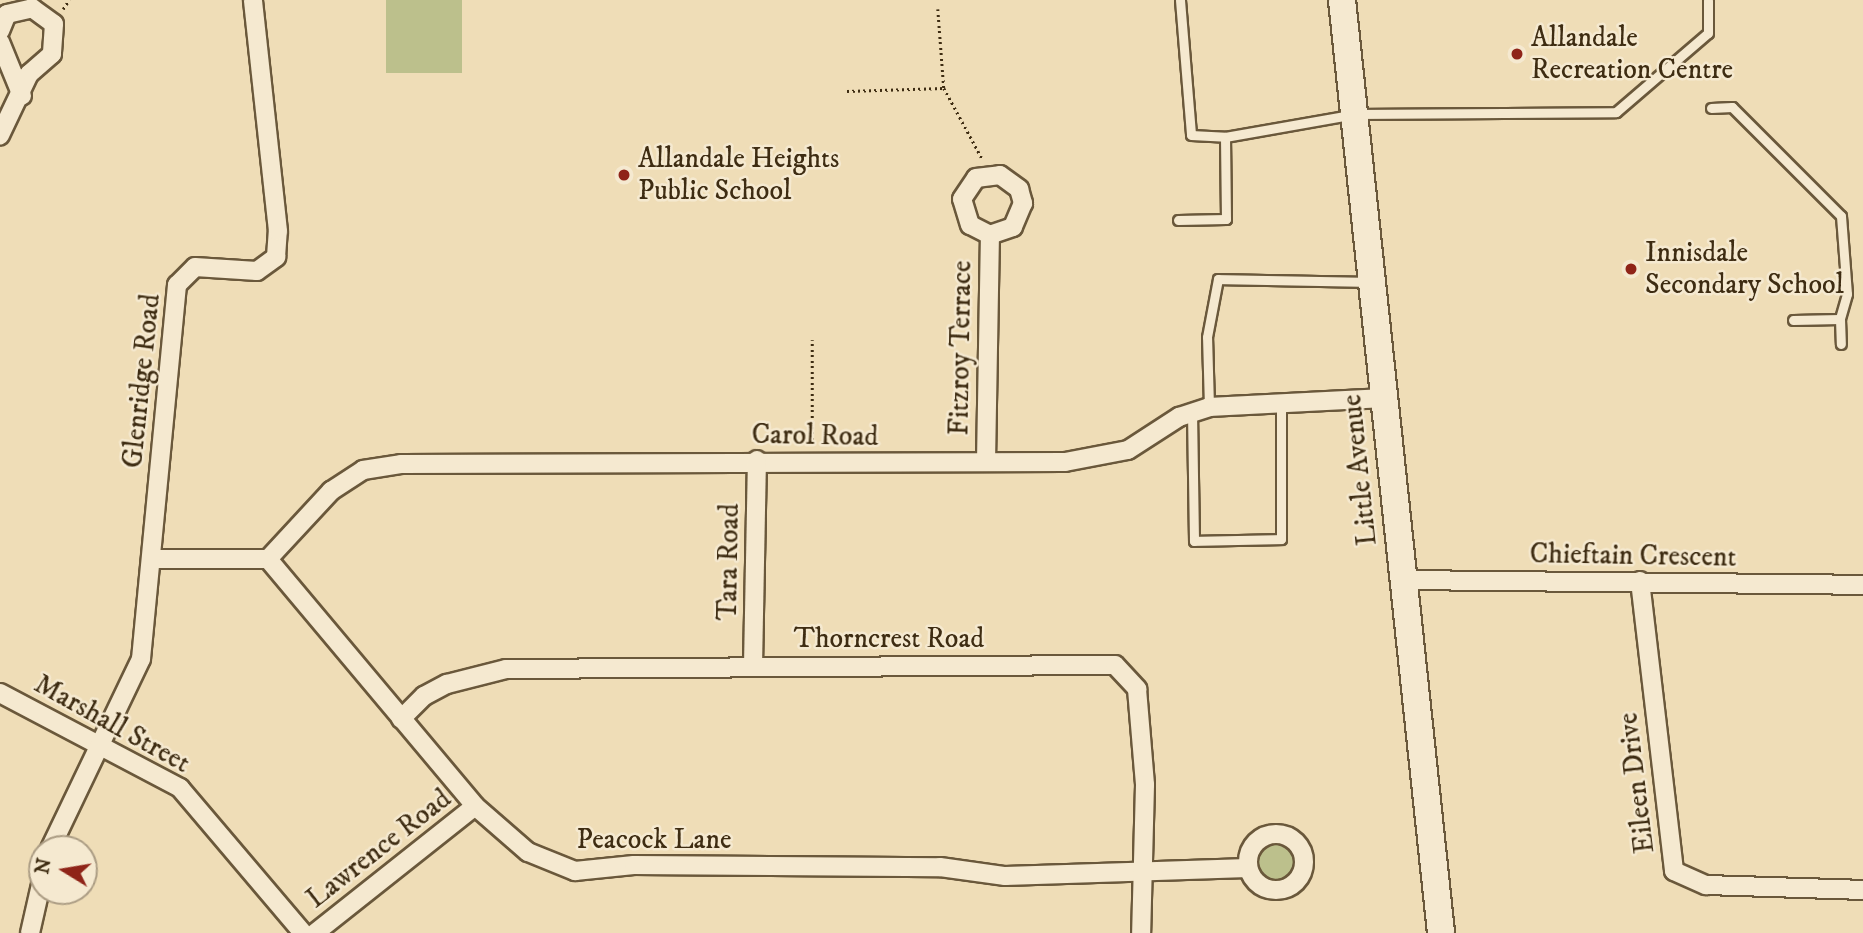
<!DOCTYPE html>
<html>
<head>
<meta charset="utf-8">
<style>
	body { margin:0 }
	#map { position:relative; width:1863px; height:933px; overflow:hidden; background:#efddb7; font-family:"IM FELL DW Pica",serif }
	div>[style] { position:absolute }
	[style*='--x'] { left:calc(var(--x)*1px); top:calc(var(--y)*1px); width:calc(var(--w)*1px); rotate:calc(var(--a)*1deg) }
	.green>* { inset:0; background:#bcc08c; transform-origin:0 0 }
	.round { border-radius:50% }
	.path>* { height:2.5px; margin-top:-1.25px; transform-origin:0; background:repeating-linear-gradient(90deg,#3e2c12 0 2px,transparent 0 5.5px) }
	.roads { filter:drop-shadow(2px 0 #6a583b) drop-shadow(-2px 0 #6a583b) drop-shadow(0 2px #6a583b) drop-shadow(0 -2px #6a583b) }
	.lane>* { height:9px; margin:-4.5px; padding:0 4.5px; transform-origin:4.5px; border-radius:4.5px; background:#f5e9d0 }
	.street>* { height:18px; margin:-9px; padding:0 9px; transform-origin:9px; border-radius:9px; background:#f5e9d0 }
	.street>.ring { margin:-9px; padding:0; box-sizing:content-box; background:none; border:18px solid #f5e9d0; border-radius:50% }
	.secondary>* { height:26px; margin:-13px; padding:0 13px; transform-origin:13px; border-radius:13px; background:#f5e9d0 }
	.dots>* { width:19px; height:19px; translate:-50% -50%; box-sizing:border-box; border:4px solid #f5e9d0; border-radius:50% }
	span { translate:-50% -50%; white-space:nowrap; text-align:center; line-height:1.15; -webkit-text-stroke:5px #f5e9d0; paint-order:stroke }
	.poi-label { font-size:28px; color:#3e2c12 }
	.left { translate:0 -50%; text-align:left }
	.street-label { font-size:28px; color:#3e2c12 }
	.north { position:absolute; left:28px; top:835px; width:70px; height:70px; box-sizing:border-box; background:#f5e9d0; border:2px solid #ac9d84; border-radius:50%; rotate:281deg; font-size:19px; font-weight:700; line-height:28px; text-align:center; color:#3e2c12 }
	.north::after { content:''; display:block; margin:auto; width:24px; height:32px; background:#8f2418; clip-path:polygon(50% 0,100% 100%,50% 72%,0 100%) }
</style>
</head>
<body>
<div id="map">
	<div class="green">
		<div style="left:386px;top:0;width:76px;height:73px"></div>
		<div class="round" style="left:1259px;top:844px;width:36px;height:36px"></div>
	</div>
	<div class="path">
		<div style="--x:63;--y:9;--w:11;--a:-56"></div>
		<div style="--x:938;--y:9;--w:79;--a:85.7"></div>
		<div style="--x:847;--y:91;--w:97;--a:-1.8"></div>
		<div style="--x:944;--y:88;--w:82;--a:61.6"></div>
		<div style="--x:812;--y:445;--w:105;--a:-90"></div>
	</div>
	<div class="roads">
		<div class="lane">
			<div style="--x:1180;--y:0;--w:135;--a:85.3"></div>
			<div style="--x:1191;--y:135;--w:34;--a:3"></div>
			<div style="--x:1225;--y:137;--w:132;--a:-10"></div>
			<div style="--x:1355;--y:114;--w:261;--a:-0.4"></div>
			<div style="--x:1616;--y:112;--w:121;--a:-40.7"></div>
			<div style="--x:1708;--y:33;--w:33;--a:-90"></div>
			<div style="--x:1711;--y:108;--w:21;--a:-3"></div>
			<div style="--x:1732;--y:107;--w:154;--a:45"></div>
			<div style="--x:1841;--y:216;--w:78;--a:85.6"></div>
			<div style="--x:1847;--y:294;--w:26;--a:106"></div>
			<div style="--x:1840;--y:319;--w:25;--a:88"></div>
			<div style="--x:1178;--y:220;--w:48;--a:-1.2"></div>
			<div style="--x:1226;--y:219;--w:82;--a:-90.7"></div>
			<div style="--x:1793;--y:320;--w:47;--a:-1.2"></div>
			<div style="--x:1209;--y:407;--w:70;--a:-91.6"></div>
			<div style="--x:1207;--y:337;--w:59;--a:-79.3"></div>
			<div style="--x:1218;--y:279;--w:150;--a:1.1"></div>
			<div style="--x:1192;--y:412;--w:129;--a:89.1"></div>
			<div style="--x:1194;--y:541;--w:87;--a:-1.3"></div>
			<div style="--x:1281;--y:539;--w:136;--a:-90"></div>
		</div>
		<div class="street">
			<div style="--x:0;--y:31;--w:18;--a:-68"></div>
			<div style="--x:7;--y:14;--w:26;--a:-13"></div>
			<div style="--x:32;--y:8;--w:27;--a:36"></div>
			<div style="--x:54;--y:24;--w:30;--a:94"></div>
			<div style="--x:52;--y:54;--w:30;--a:139"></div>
			<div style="--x:29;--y:74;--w:68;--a:115.4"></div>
			<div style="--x:0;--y:42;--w:58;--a:67.8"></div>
			<div style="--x:986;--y:462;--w:227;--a:-89"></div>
			<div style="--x:990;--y:235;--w:22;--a:-153"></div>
			<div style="--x:970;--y:225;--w:27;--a:-107"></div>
			<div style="--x:962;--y:199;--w:25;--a:-56"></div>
			<div style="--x:976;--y:178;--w:24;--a:-7"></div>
			<div style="--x:1000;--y:175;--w:24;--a:36"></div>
			<div style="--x:1019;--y:189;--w:15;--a:74"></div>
			<div style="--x:1023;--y:203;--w:26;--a:113"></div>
			<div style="--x:1013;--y:227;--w:24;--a:161"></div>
			<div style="--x:152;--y:559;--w:116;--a:0"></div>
			<div style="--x:268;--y:559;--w:93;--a:-47.2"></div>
			<div style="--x:331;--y:491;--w:38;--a:-33"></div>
			<div style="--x:363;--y:470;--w:38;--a:-9"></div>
			<div style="--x:401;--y:464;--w:664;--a:-0.17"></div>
			<div style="--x:1065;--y:462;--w:64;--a:-10.8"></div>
			<div style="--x:1128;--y:450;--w:61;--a:-32.9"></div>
			<div style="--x:1179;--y:417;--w:32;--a:-18"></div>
			<div style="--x:1209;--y:407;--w:176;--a:-2.9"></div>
			<div style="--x:268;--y:559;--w:322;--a:50"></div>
			<div style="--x:475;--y:806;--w:70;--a:41"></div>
			<div style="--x:528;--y:852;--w:51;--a:22"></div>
			<div style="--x:575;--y:871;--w:59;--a:-5.8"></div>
			<div style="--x:634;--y:865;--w:306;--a:0.4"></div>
			<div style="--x:940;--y:867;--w:66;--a:7.9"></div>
			<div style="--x:1005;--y:876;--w:243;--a:-1.9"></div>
			<div style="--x:1402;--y:580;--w:461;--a:0.6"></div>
			<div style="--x:1640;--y:581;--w:292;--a:83.3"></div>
			<div style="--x:1674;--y:871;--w:35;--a:24"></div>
			<div style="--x:1706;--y:885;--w:157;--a:1.8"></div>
			<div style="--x:753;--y:666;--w:206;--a:-88.9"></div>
			<div style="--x:0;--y:693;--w:204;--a:27.8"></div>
			<div style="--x:180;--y:788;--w:190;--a:49.7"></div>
			<div style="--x:401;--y:719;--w:33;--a:-45"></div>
			<div style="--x:424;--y:696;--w:26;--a:-28"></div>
			<div style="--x:447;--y:684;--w:61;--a:-14.3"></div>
			<div style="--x:506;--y:669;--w:609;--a:-0.38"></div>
			<div style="--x:1115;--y:665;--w:33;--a:47"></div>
			<div style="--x:1137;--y:689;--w:96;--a:85.2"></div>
			<div style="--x:1145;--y:785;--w:148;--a:91.5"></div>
			<div class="ring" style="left:1248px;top:834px;width:38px;height:38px"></div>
			<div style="--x:50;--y:849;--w:211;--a:-64.4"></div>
			<div style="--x:141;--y:659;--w:376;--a:-84.5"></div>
			<div style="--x:177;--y:285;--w:25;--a:-45"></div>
			<div style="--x:195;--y:267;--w:62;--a:3.7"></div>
			<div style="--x:257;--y:271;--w:24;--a:-36"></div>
			<div style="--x:276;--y:257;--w:26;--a:-86"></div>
			<div style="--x:278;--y:231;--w:232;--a:-96.2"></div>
			<div style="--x:30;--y:933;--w:54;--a:-77.2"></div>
			<div style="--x:315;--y:933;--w:204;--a:-38.4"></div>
		</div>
		<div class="secondary">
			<div style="--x:1342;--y:0;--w:938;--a:83.94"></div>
		</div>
	</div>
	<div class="dots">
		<div style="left:1517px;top:54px;background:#8f2418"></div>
		<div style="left:624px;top:175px;background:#8f2418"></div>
		<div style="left:1631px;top:269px;background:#8f2418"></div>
	</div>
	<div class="poi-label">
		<span class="left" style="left:1531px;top:54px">Allandale<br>Recreation Centre</span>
		<span class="left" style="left:638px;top:175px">Allandale Heights<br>Public School</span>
		<span class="left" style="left:1645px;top:269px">Innisdale<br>Secondary School</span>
	</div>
	<div class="street-label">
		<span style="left:961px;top:348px;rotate:-89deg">Fitzroy Terrace</span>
		<span style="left:142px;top:381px;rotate:-84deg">Glenridge Road</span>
		<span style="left:815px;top:436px;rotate:1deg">Carol Road</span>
		<span style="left:1360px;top:470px;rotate:-96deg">Little Avenue</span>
		<span style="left:1633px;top:556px;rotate:1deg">Chieftain Crescent</span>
		<span style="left:729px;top:562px;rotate:-89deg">Tara Road</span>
		<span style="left:889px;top:639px">Thorncrest Road</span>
		<span style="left:112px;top:724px;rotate:29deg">Marshall Street</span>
		<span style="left:1637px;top:783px;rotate:-97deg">Eileen Drive</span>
		<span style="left:654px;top:840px">Peacock Lane</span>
		<span style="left:379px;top:849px;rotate:-38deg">Lawrence Road</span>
	</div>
	<div class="north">N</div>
</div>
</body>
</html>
